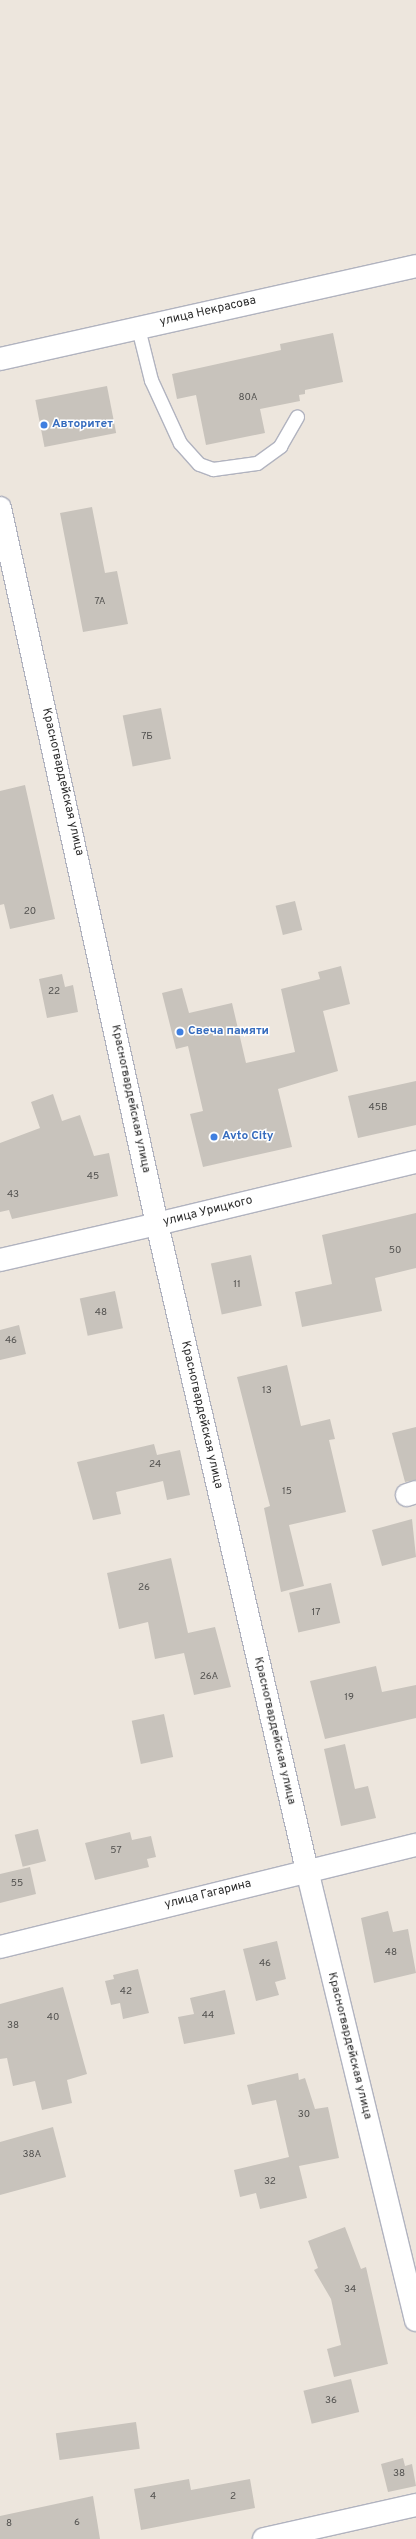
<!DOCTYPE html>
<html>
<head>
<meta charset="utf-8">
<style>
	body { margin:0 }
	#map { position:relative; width:416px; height:2539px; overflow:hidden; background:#ede6dd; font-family:Overpass,sans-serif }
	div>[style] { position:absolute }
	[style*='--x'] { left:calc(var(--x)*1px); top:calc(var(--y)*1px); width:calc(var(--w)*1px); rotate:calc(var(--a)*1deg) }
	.building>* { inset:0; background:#c8c3bc; transform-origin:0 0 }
	.roads { filter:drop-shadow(1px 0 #b1b3bf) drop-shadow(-1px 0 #b1b3bf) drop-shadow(0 1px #b1b3bf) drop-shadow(0 -1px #b1b3bf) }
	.lane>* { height:13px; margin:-6.5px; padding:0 6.5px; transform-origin:6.5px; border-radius:6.5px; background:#fff }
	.street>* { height:22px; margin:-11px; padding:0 11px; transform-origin:11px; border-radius:11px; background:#fff }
	.secondary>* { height:22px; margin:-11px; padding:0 11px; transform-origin:11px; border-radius:11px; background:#fff }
	.dots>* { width:11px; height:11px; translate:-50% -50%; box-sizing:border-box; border:2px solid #fff; border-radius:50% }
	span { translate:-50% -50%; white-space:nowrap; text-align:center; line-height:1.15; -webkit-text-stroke:3px #fff; paint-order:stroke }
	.number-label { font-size:10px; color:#52514f }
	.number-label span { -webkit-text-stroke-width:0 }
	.street-label { font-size:12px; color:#2b2b2b }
	.shop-label { font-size:12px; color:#366cbe; font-weight:700 }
	.left { translate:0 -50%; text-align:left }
</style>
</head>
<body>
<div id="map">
	<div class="building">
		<div style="clip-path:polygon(333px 333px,343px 382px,305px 390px,305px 394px,299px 395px,300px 401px,260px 409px,265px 433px,206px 445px,196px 395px,177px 399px,172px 374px,281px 350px,280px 344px)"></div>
		<div style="left:107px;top:386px;width:48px;height:73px;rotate:79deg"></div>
		<div style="clip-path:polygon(92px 507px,105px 573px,117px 571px,128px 624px,83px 632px,60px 513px)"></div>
		<div style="left:161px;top:708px;width:52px;height:39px;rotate:79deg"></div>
		<div style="clip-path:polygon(25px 785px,55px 919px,10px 929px,4px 904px,0 905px,0 791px)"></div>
		<div style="left:295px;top:901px;width:30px;height:20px;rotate:76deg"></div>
		<div style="clip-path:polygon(341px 966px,350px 1004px,323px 1011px,338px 1071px,278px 1089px,292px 1147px,203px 1167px,190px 1114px,203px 1111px,188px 1046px,176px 1049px,162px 993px,182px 988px,189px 1013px,232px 1003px,246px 1063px,295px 1052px,281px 989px,320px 979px,318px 972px)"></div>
		<div style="clip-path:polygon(62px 974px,65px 987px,73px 985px,78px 1012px,47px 1018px,39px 979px)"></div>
		<div style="clip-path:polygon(416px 1081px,416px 1125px,358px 1138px,348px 1096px)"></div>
		<div style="clip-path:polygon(53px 1094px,62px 1121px,80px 1115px,94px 1156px,109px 1153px,118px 1196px,12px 1219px,9px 1210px,0 1212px,0 1143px,40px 1128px,31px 1102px)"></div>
		<div style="clip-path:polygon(416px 1213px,416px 1268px,375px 1278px,382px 1311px,302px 1327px,295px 1292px,332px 1284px,322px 1235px)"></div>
		<div style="left:251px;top:1255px;width:52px;height:41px;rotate:78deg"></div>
		<div style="left:115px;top:1291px;width:38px;height:36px;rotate:78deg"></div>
		<div style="clip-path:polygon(19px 1325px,26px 1354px,0 1360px,0 1330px)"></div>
		<div style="clip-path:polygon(287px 1365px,301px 1426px,330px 1419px,335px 1439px,329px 1440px,346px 1512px,289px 1525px,304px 1586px,281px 1592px,264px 1508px,270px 1506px,237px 1377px)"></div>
		<div style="clip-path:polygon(416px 1427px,416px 1480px,405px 1482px,392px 1433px)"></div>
		<div style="clip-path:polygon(154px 1444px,157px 1455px,180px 1450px,190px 1495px,167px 1500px,163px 1481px,116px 1492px,121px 1514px,93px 1520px,77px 1462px)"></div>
		<div style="clip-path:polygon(412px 1519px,416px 1557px,382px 1566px,372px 1530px)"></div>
		<div style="clip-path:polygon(171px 1558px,188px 1633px,215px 1627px,231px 1687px,194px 1695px,184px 1653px,155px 1659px,148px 1622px,119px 1629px,107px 1573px)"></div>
		<div style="left:331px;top:1583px;width:41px;height:43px;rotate:77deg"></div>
		<div style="clip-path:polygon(376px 1666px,382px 1692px,416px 1685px,416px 1718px,325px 1739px,310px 1681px)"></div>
		<div style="left:164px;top:1714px;width:44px;height:33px;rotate:78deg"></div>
		<div style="clip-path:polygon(345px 1744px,355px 1789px,368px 1786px,376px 1818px,341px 1826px,324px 1749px)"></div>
		<div style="left:38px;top:1829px;width:33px;height:24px;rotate:76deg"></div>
		<div style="clip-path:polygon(130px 1832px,132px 1840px,151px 1836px,156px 1857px,147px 1859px,149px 1867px,95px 1880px,85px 1843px)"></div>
		<div style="clip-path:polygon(30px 1867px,36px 1894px,0 1903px,0 1874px)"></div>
		<div style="clip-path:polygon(388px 1911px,393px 1932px,408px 1929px,416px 1973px,374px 1983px,361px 1918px)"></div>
		<div style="clip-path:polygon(277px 1941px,286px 1979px,275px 1982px,279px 1995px,256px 2001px,243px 1949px)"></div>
		<div style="clip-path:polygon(138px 1969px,149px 2013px,123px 2019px,120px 2003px,111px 2005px,105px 1981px,114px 1979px,113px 1975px)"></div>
		<div style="clip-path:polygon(63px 1987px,87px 2074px,67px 2080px,72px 2103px,42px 2110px,35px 2081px,13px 2086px,7px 2058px,0 2059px,0 2004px)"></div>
		<div style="clip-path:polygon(225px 1990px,235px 2034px,184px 2044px,178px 2017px,194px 2014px,190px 1998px)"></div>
		<div style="clip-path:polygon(298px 2073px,299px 2080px,305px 2078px,315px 2109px,328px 2107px,339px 2158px,299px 2166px,307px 2198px,260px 2209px,256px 2193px,240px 2197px,234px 2170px,289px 2157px,276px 2100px,252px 2105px,247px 2085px)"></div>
		<div style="clip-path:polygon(53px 2127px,66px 2177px,0 2195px,0 2142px)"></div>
		<div style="clip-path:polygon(345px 2227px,361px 2269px,366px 2267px,388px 2364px,334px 2377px,327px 2349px,341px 2345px,331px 2299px,314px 2270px,318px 2268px,308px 2241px)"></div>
		<div style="left:351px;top:2379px;width:34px;height:49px;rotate:76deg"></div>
		<div style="left:136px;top:2422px;width:27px;height:81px;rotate:82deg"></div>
		<div style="clip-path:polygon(403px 2458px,405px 2466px,412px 2464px,416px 2486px,388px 2492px,381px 2464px)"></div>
		<div style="clip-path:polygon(189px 2479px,191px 2490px,250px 2479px,255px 2508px,141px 2530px,134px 2489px)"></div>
		<div style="clip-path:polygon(93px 2496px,100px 2539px,0 2539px,0 2516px)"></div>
	</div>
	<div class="roads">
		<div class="lane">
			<div style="--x:138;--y:328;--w:54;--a:76"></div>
			<div style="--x:151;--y:380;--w:69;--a:65.3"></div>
			<div style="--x:180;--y:443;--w:28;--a:48"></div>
			<div style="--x:199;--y:464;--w:15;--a:20"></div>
			<div style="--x:213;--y:469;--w:44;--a:-7.8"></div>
			<div style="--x:257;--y:463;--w:29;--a:-36"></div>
			<div style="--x:280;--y:446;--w:34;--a:-60"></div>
		</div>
		<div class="street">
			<div style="--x:0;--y:359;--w:426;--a:-12.6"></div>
			<div style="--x:157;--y:1224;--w:266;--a:-13.5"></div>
			<div style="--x:407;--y:1495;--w:9;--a:-18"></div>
			<div style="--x:0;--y:1947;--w:428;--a:-13.8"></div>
			<div style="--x:264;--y:2539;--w:156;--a:-12.6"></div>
		</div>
		<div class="secondary">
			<div style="--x:0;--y:508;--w:733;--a:77.63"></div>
			<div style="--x:157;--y:1224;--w:663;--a:76.93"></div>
			<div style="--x:307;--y:1870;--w:463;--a:76.4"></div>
			<div style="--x:0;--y:1260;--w:161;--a:-12.9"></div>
		</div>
	</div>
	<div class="dots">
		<div style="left:44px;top:425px;background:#3f7fe0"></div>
		<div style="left:180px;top:1032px;background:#3f7fe0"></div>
		<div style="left:214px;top:1137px;background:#3f7fe0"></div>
	</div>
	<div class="number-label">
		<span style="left:248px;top:398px">80А</span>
		<span style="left:100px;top:602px">7А</span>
		<span style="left:147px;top:737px">7Б</span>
		<span style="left:30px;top:912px">20</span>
		<span style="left:54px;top:992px">22</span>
		<span style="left:378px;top:1108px">45В</span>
		<span style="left:93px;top:1177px">45</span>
		<span style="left:13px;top:1195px">43</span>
		<span style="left:395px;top:1251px">50</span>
		<span style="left:237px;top:1285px">11</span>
		<span style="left:101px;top:1313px">48</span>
		<span style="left:11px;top:1341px">46</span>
		<span style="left:267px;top:1391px">13</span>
		<span style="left:155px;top:1465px">24</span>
		<span style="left:287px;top:1492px">15</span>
		<span style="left:144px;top:1588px">26</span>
		<span style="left:316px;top:1613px">17</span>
		<span style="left:209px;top:1677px">26А</span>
		<span style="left:349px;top:1698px">19</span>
		<span style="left:116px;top:1851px">57</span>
		<span style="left:17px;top:1884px">55</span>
		<span style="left:391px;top:1953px">48</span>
		<span style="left:265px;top:1964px">46</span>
		<span style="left:126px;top:1992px">42</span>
		<span style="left:208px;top:2016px">44</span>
		<span style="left:53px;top:2018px">40</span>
		<span style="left:13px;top:2026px">38</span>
		<span style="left:304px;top:2115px">30</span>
		<span style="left:32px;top:2155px">38А</span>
		<span style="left:270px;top:2182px">32</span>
		<span style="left:350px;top:2290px">34</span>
		<span style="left:331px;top:2401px">36</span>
		<span style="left:399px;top:2474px">38</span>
		<span style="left:153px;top:2497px">4</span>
		<span style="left:233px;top:2497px">2</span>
		<span style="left:77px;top:2523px">6</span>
		<span style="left:9px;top:2524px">8</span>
	</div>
	<div class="street-label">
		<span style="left:208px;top:312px;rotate:-13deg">улица Некрасова</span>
		<span style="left:62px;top:782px;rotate:77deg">Красногвардейская улица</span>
		<span style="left:130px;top:1099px;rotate:78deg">Красногвардейская улица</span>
		<span style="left:208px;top:1212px;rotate:-14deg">улица Урицкого</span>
		<span style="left:201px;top:1415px;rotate:77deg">Красногвардейская улица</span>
		<span style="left:274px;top:1731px;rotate:77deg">Красногвардейская улица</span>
		<span style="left:208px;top:1895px;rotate:-14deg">улица Гагарина</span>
		<span style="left:349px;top:2046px;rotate:76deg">Красногвардейская улица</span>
	</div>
	<div class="shop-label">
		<span class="left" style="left:52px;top:425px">Авторитет</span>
		<span class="left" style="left:188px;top:1032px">Свеча памяти</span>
		<span class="left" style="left:222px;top:1137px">Avto City</span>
	</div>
</div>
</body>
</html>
